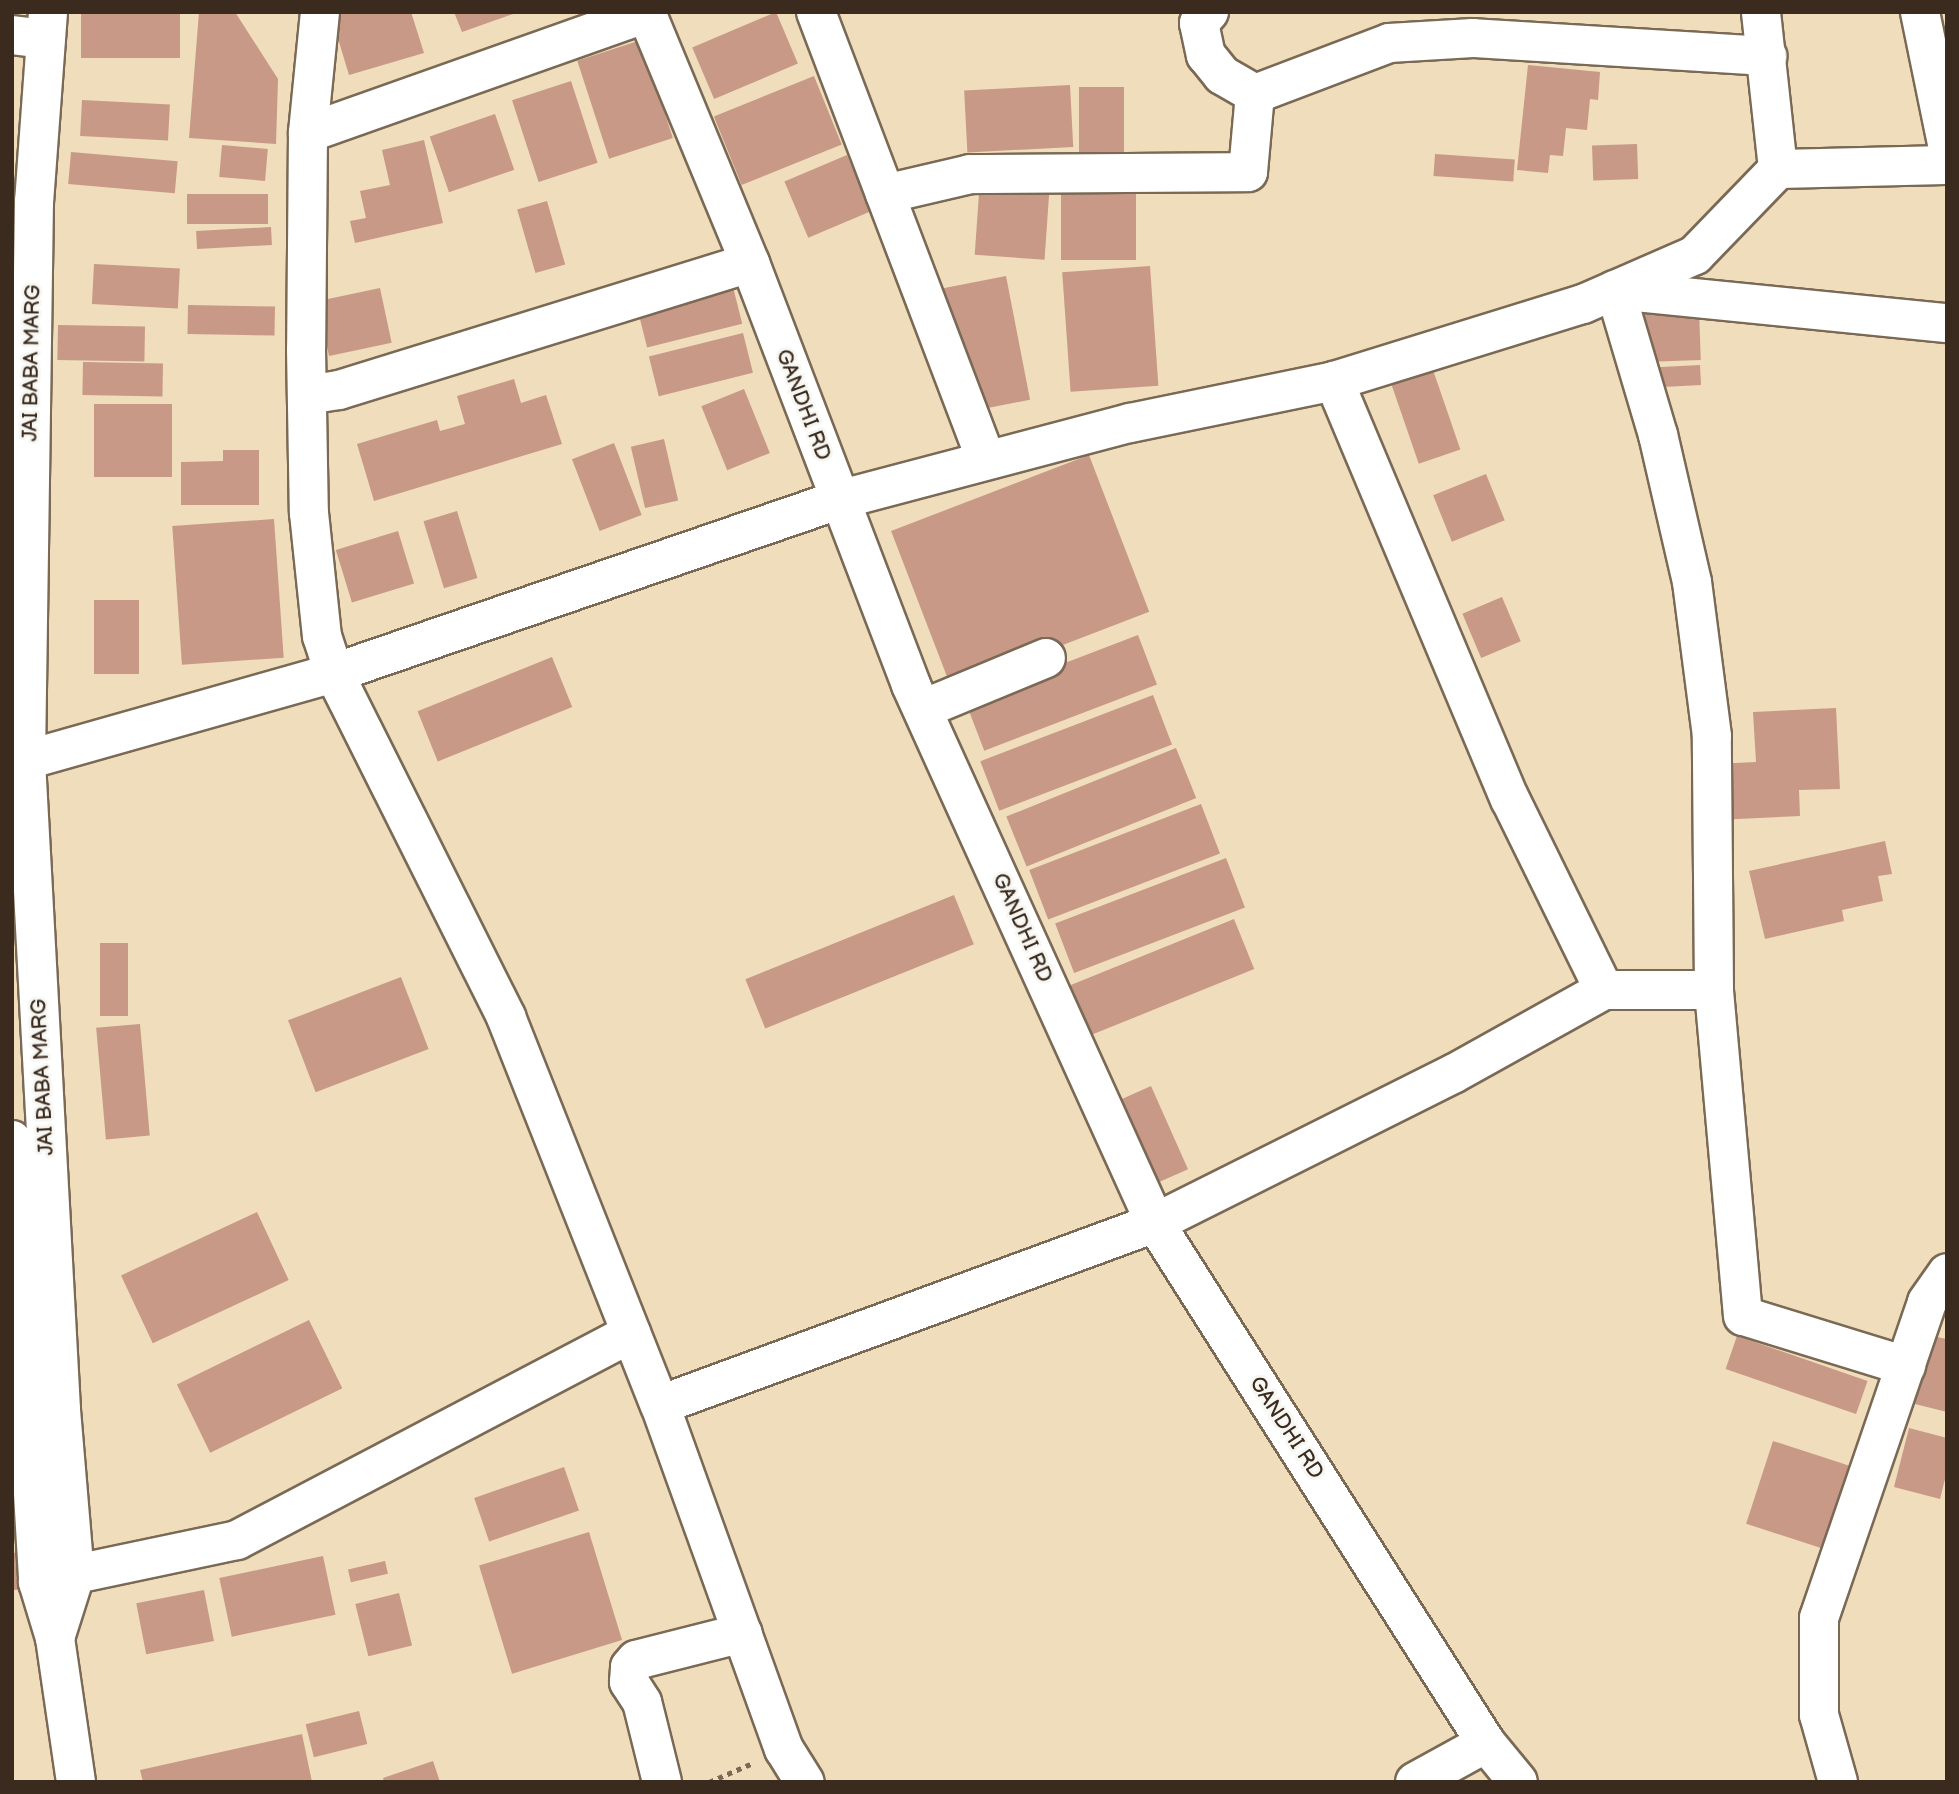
<!DOCTYPE html>
<html>
<head>
<meta charset="utf-8">
<style>
	body { margin:0 }
	#map { position:relative; width:1959px; height:1794px; overflow:hidden; background:#efddbb; font-family:"Balsamiq Sans",sans-serif }
	div>[style] { position:absolute }
	[style*='--x'] { left:calc(var(--x)*1px); top:calc(var(--y)*1px); width:calc(var(--w)*1px); rotate:calc(var(--a)*1deg) }
	.building>* { inset:0; background:#c89986; transform-origin:0 0 }
	.path>* { height:4.5px; margin-top:-2.25px; transform-origin:0; background:repeating-linear-gradient(90deg,#7a6955 0 5px,transparent 0 10px) }
	.roads { filter:drop-shadow(2px 0 #7a6955) drop-shadow(-2px 0 #7a6955) drop-shadow(0 2px #7a6955) drop-shadow(0 -2px #7a6955) }
	.minor>* { height:38px; margin:-19px; padding:0 19px; transform-origin:19px; border-radius:19px; background:#fff }
	span { translate:-50% -50%; white-space:nowrap; text-align:center; line-height:1.15; -webkit-text-stroke:6px #f6f6f2; paint-order:stroke }
	.street-label { font-size:21px; color:#3b2a1e }
	.frame { position:absolute; inset:0; border:14px solid #3b2a1e; pointer-events:none }
</style>
</head>
<body>
<div id="map">
	<div class="building">
		<div style="left:81px;top:12px;width:99px;height:46px"></div>
		<div style="clip-path:polygon(199px 12px,235px 12px,278px 79px,276px 144px,189px 138px)"></div>
		<div style="clip-path:polygon(330px 12px,411px 12px,424px 53px,349px 75px)"></div>
		<div style="clip-path:polygon(454px 12px,516px 12px,516px 13px,462px 32px)"></div>
		<div style="left:776px;top:12px;width:56px;height:91px;rotate:67deg"></div>
		<div style="left:641px;top:40px;width:103px;height:67px;rotate:72deg"></div>
		<div style="clip-path:polygon(1528px 65px,1600px 72px,1598px 100px,1590px 99px,1587px 130px,1566px 128px,1563px 156px,1550px 155px,1548px 173px,1517px 170px)"></div>
		<div style="left:814px;top:76px;width:74px;height:108px;rotate:68deg"></div>
		<div style="left:571px;top:81px;width:86px;height:62px;rotate:72deg"></div>
		<div style="left:1070px;top:85px;width:62px;height:106px;rotate:87deg"></div>
		<div style="left:1079px;top:87px;width:45px;height:67px"></div>
		<div style="left:82px;top:100px;width:88px;height:36px;rotate:3deg"></div>
		<div style="left:495px;top:114px;width:59px;height:69px;rotate:71deg"></div>
		<div style="clip-path:polygon(424px 140px,443px 223px,355px 243px,350px 221px,366px 218px,360px 191px,390px 185px,382px 150px)"></div>
		<div style="left:1637px;top:144px;width:35px;height:45px;rotate:88deg"></div>
		<div style="left:222px;top:145px;width:46px;height:32px;rotate:5deg"></div>
		<div style="left:71px;top:152px;width:107px;height:32px;rotate:5deg"></div>
		<div style="left:1435px;top:154px;width:80px;height:22px;rotate:4deg"></div>
		<div style="left:847px;top:155px;width:61px;height:68px;rotate:67deg"></div>
		<div style="left:980px;top:179px;width:70px;height:76px;rotate:4deg"></div>
		<div style="left:1061px;top:179px;width:75px;height:81px"></div>
		<div style="left:268px;top:194px;width:30px;height:81px;rotate:90deg"></div>
		<div style="left:547px;top:201px;width:66px;height:31px;rotate:74deg"></div>
		<div style="left:271px;top:227px;width:18px;height:75px;rotate:87deg"></div>
		<div style="left:94px;top:264px;width:86px;height:40px;rotate:3deg"></div>
		<div style="left:1150px;top:266px;width:120px;height:88px;rotate:86deg"></div>
		<div style="left:1006px;top:276px;width:126px;height:64px;rotate:79deg"></div>
		<div style="left:733px;top:287px;width:38px;height:98px;rotate:76deg"></div>
		<div style="left:380px;top:288px;width:56px;height:64px;rotate:78deg"></div>
		<div style="left:188px;top:305px;width:87px;height:29px;rotate:1deg"></div>
		<div style="left:1699px;top:309px;width:51px;height:57px;rotate:88deg"></div>
		<div style="left:58px;top:325px;width:87px;height:35px;rotate:1deg"></div>
		<div style="left:743px;top:333px;width:41px;height:97px;rotate:76deg"></div>
		<div style="left:83px;top:362px;width:80px;height:33px;rotate:1deg"></div>
		<div style="left:1700px;top:365px;width:20px;height:48px;rotate:87deg"></div>
		<div style="left:1433px;top:370px;width:84px;height:44px;rotate:71deg"></div>
		<div style="clip-path:polygon(514px 379px,521px 403px,546px 395px,562px 444px,374px 501px,357px 444px,437px 420px,440px 431px,465px 424px,457px 396px)"></div>
		<div style="left:744px;top:389px;width:69px;height:46px;rotate:68deg"></div>
		<div style="left:94px;top:404px;width:78px;height:73px"></div>
		<div style="left:664px;top:439px;width:63px;height:34px;rotate:77deg"></div>
		<div style="left:614px;top:443px;width:77px;height:45px;rotate:69deg"></div>
		<div style="clip-path:polygon(223px 450px,259px 450px,259px 505px,181px 505px,181px 462px,223px 461px)"></div>
		<div style="left:1089px;top:455px;width:168px;height:212px;rotate:69deg"></div>
		<div style="left:1486px;top:474px;width:50px;height:57px;rotate:68deg"></div>
		<div style="left:457px;top:511px;width:70px;height:35px;rotate:73deg"></div>
		<div style="left:274px;top:519px;width:139px;height:102px;rotate:86deg"></div>
		<div style="left:398px;top:531px;width:55px;height:65px;rotate:73deg"></div>
		<div style="left:1502px;top:597px;width:48px;height:43px;rotate:67deg"></div>
		<div style="left:94px;top:600px;width:45px;height:74px"></div>
		<div style="left:1138px;top:635px;width:53px;height:185px;rotate:69deg"></div>
		<div style="left:552px;top:657px;width:54px;height:145px;rotate:68deg"></div>
		<div style="left:1153px;top:695px;width:53px;height:185px;rotate:69deg"></div>
		<div style="clip-path:polygon(1836px 708px,1840px 789px,1799px 790px,1800px 816px,1717px 820px,1714px 764px,1756px 762px,1753px 712px)"></div>
		<div style="left:1176px;top:748px;width:54px;height:183px;rotate:68deg"></div>
		<div style="left:1201px;top:804px;width:53px;height:184px;rotate:69deg"></div>
		<div style="clip-path:polygon(1885px 841px,1892px 874px,1878px 876px,1883px 901px,1842px 910px,1844px 921px,1765px 939px,1749px 871px)"></div>
		<div style="left:1226px;top:858px;width:53px;height:183px;rotate:69deg"></div>
		<div style="left:954px;top:895px;width:53px;height:225px;rotate:68deg"></div>
		<div style="left:1234px;top:919px;width:54px;height:184px;rotate:68deg"></div>
		<div style="left:100px;top:943px;width:28px;height:73px"></div>
		<div style="left:401px;top:977px;width:77px;height:121px;rotate:69deg"></div>
		<div style="left:140px;top:1024px;width:112px;height:44px;rotate:85deg"></div>
		<div style="left:1151px;top:1086px;width:91px;height:44px;rotate:66deg"></div>
		<div style="left:257px;top:1212px;width:75px;height:150px;rotate:65deg"></div>
		<div style="left:309px;top:1320px;width:76px;height:147px;rotate:64deg"></div>
		<div style="left:1737px;top:1336px;width:138px;height:35px;rotate:19deg"></div>
		<div style="clip-path:polygon(1932px 1336px,1947px 1339px,1947px 1412px,1915px 1404px)"></div>
		<div style="clip-path:polygon(1909px 1428px,1947px 1438px,1947px 1471px,1940px 1499px,1894px 1487px)"></div>
		<div style="left:1773px;top:1441px;width:82px;height:87px;rotate:18deg"></div>
		<div style="left:564px;top:1467px;width:46px;height:95px;rotate:71deg"></div>
		<div style="left:589px;top:1532px;width:113px;height:115px;rotate:73deg"></div>
		<div style="clip-path:polygon(30px 1552px,33px 1589px,12px 1590px,12px 1553px)"></div>
		<div style="left:323px;top:1556px;width:60px;height:106px;rotate:78deg"></div>
		<div style="left:385px;top:1561px;width:13px;height:38px;rotate:77deg"></div>
		<div style="left:204px;top:1590px;width:52px;height:69px;rotate:79deg"></div>
		<div style="left:399px;top:1593px;width:54px;height:45px;rotate:76deg"></div>
		<div style="left:359px;top:1711px;width:34px;height:55px;rotate:76deg"></div>
		<div style="clip-path:polygon(302px 1734px,312px 1782px,143px 1782px,140px 1770px)"></div>
		<div style="clip-path:polygon(433px 1761px,440px 1782px,384px 1782px,383px 1778px)"></div>
	</div>
	<div class="path">
		<div style="--x:709;--y:1782;--w:48;--a:-23.4"></div>
	</div>
	<div class="roads">
		<div class="minor">
			<div style="--x:48;--y:12;--w:190;--a:94.2"></div>
			<div style="--x:34;--y:201;--w:560;--a:90.82"></div>
			<div style="--x:26;--y:761;--w:650;--a:86.91"></div>
			<div style="--x:61;--y:1410;--w:166;--a:85.2"></div>
			<div style="--x:75;--y:1575;--w:66;--a:107.6"></div>
			<div style="--x:320;--y:12;--w:122;--a:95.7"></div>
			<div style="--x:308;--y:133;--w:216;--a:90.5"></div>
			<div style="--x:306;--y:349;--w:164;--a:89"></div>
			<div style="--x:309;--y:513;--w:124;--a:84"></div>
			<div style="--x:322;--y:636;--w:39;--a:72"></div>
			<div style="--x:334;--y:673;--w:385;--a:63.4"></div>
			<div style="--x:506;--y:1017;--w:417;--a:68.4"></div>
			<div style="--x:660;--y:1405;--w:366;--a:70.2"></div>
			<div style="--x:784;--y:1749;--w:39;--a:58"></div>
			<div style="--x:646;--y:12;--w:272;--a:67.5"></div>
			<div style="--x:750;--y:263;--w:452;--a:69.1"></div>
			<div style="--x:911;--y:685;--w:591;--a:65.6"></div>
			<div style="--x:1155;--y:1223;--w:616;--a:57.52"></div>
			<div style="--x:1486;--y:1743;--w:50;--a:50.6"></div>
			<div style="--x:816;--y:12;--w:479;--a:69.2"></div>
			<div style="--x:1209;--y:12;--w:15;--a:132"></div>
			<div style="--x:1199;--y:23;--w:33;--a:78"></div>
			<div style="--x:1206;--y:55;--w:26;--a:51"></div>
			<div style="--x:1222;--y:75;--w:38;--a:30"></div>
			<div style="--x:1920;--y:12;--w:134;--a:78.4"></div>
			<div style="--x:12;--y:35;--w:34;--a:7"></div>
			<div style="--x:308;--y:133;--w:359;--a:-19.5"></div>
			<div style="--x:1778;--y:169;--w:169;--a:-1.4"></div>
			<div style="--x:885;--y:194;--w:87;--a:-13.2"></div>
			<div style="--x:970;--y:174;--w:278;--a:-0.4"></div>
			<div style="--x:1248;--y:172;--w:78;--a:-84.9"></div>
			<div style="--x:1255;--y:94;--w:143;--a:-20.8"></div>
			<div style="--x:1389;--y:43;--w:84;--a:-3.4"></div>
			<div style="--x:1473;--y:38;--w:295;--a:3.5"></div>
			<div style="--x:1334;--y:381;--w:454;--a:67.2"></div>
			<div style="--x:1510;--y:799;--w:213;--a:63.8"></div>
			<div style="--x:307;--y:395;--w:32;--a:-9"></div>
			<div style="--x:339;--y:390;--w:430;--a:-17.2"></div>
			<div style="--x:923;--y:709;--w:133;--a:-22.5"></div>
			<div style="--x:12;--y:764;--w:335;--a:-15.8"></div>
			<div style="--x:334;--y:673;--w:533;--a:-18.94"></div>
			<div style="--x:838;--y:500;--w:302;--a:-14.8"></div>
			<div style="--x:1130;--y:423;--w:208;--a:-11.6"></div>
			<div style="--x:1334;--y:381;--w:261;--a:-17.2"></div>
			<div style="--x:1583;--y:304;--w:122;--a:-23.6"></div>
			<div style="--x:1695;--y:255;--w:120;--a:-46"></div>
			<div style="--x:1778;--y:169;--w:158;--a:-96.2"></div>
			<div style="--x:12;--y:1140;--w:443;--a:86.6"></div>
			<div style="--x:38;--y:1582;--w:59;--a:73.1"></div>
			<div style="--x:55;--y:1638;--w:146;--a:81.7"></div>
			<div style="--x:1906;--y:1366;--w:170;--a:-162.9"></div>
			<div style="--x:1743;--y:1316;--w:327;--a:-95.1"></div>
			<div style="--x:1714;--y:990;--w:254;--a:-90.5"></div>
			<div style="--x:1712;--y:736;--w:155;--a:-97.4"></div>
			<div style="--x:1692;--y:582;--w:151;--a:-103"></div>
			<div style="--x:1658;--y:435;--w:151;--a:-106.5"></div>
			<div style="--x:1615;--y:290;--w:334;--a:5.7"></div>
			<div style="--x:660;--y:1405;--w:527;--a:-20.19"></div>
			<div style="--x:1155;--y:1223;--w:333;--a:-26.6"></div>
			<div style="--x:1453;--y:1074;--w:173;--a:-29.1"></div>
			<div style="--x:1604;--y:990;--w:110;--a:0"></div>
			<div style="--x:38;--y:1582;--w:203;--a:-11.9"></div>
			<div style="--x:237;--y:1540;--w:445;--a:-27.7"></div>
			<div style="--x:662;--y:1782;--w:82;--a:-104"></div>
			<div style="--x:642;--y:1702;--w:24;--a:-123"></div>
			<div style="--x:629;--y:1682;--w:15;--a:-86"></div>
			<div style="--x:630;--y:1667;--w:9;--a:-49"></div>
			<div style="--x:636;--y:1660;--w:110;--a:-14.2"></div>
			<div style="--x:1415;--y:1782;--w:81;--a:-28.8"></div>
			<div style="--x:1838;--y:1782;--w:70;--a:-105.8"></div>
			<div style="--x:1819;--y:1715;--w:97;--a:-90"></div>
			<div style="--x:1819;--y:1618;--w:334;--a:-71.1"></div>
			<div style="--x:1927;--y:1302;--w:35;--a:-55"></div>
		</div>
	</div>
	<div class="street-label">
		<span style="left:32px;top:363px;rotate:-89deg">JAI BABA MARG</span>
		<span style="left:803px;top:405px;rotate:69deg">GANDHI RD</span>
		<span style="left:1022px;top:928px;rotate:66deg">GANDHI RD</span>
		<span style="left:43px;top:1077px;rotate:-93deg">JAI BABA MARG</span>
		<span style="left:1286px;top:1428px;rotate:57deg">GANDHI RD</span>
	</div>
	<div class="frame"></div>
</div>
</body>
</html>
